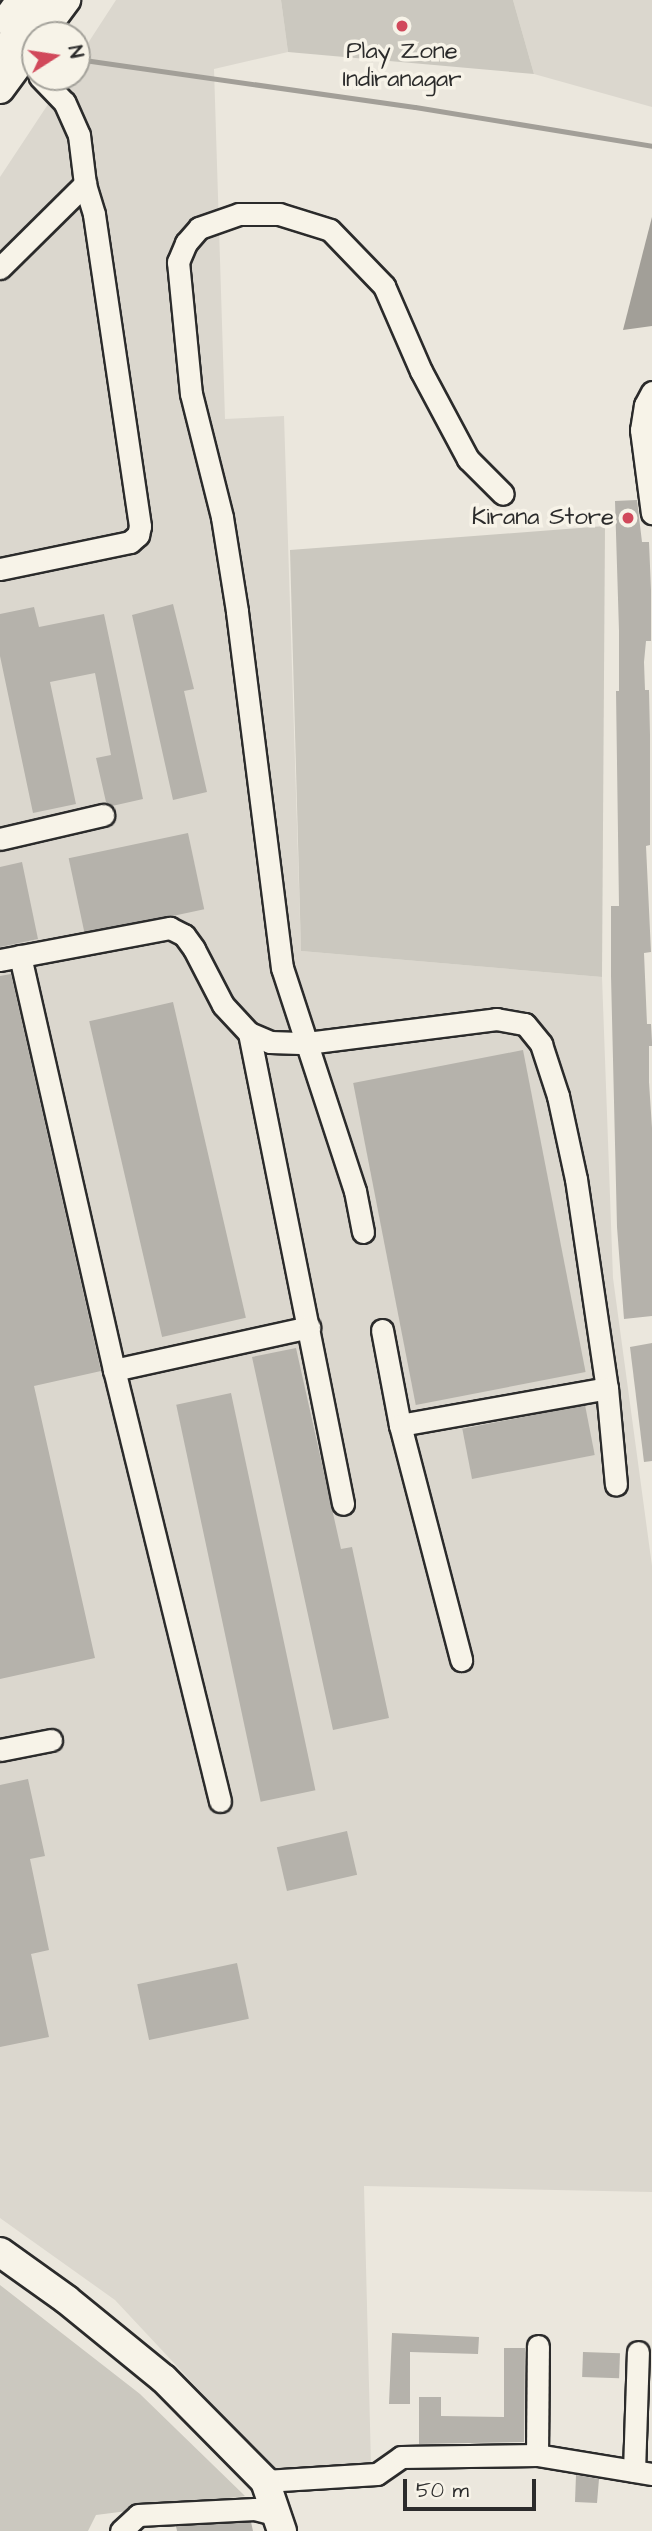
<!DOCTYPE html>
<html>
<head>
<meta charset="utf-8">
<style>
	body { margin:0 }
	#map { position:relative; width:652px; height:2531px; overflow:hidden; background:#ebe7dd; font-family:"Architects Daughter",sans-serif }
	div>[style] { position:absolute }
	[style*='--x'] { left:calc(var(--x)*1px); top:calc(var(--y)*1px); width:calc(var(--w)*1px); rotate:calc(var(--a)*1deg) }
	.built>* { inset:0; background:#dbd7ce }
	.green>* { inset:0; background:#cbc8bf }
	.water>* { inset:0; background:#a29f98 }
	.stream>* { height:5px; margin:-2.5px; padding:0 2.5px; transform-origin:2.5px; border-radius:2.5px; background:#a29f98 }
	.building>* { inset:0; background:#b5b2ab; transform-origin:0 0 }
	.roads { filter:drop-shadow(2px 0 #2b2b2b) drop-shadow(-2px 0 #2b2b2b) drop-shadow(0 2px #2b2b2b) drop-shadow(0 -2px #2b2b2b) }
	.minor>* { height:21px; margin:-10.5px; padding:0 10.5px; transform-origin:10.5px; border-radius:10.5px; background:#f7f3e8 }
	.major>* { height:28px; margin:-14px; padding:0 14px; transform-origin:14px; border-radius:14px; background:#f7f3e8 }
	.dots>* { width:19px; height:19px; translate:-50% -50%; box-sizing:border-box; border:4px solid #f7f3e8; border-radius:50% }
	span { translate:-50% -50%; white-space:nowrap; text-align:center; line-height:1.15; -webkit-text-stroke:7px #f7f3e8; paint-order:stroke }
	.poi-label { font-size:24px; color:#2b2b2b }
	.right { translate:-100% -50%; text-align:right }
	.north { position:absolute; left:21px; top:21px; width:70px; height:70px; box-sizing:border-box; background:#f7f3e8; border:2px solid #a5a39c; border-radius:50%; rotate:78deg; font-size:19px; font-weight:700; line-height:28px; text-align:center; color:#2b2b2b }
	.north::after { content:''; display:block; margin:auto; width:24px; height:32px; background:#d1495b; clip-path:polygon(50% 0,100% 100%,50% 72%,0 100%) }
	.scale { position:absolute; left:403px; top:2479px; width:133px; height:32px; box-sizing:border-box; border:4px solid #2b2b2b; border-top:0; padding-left:9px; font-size:21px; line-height:24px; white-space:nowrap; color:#2b2b2b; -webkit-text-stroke:5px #f7f3e8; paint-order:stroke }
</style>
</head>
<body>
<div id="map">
	<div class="built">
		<div style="clip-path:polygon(116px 0,281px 0,288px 52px,214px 69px,225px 419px,284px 416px,301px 951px,602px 977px,613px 1278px,652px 1566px,652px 2192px,364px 2186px,371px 2465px,275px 2471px,115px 2300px,0 2218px,0 177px,66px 77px,77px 77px,77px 60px)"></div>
		<div style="clip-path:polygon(513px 0,652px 0,652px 107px,534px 74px)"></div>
	</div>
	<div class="green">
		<div style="clip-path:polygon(281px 0,513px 0,534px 74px,288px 52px)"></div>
		<div style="clip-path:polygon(605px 526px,602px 977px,301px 951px,290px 550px)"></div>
		<div style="clip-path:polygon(0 2285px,140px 2394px,245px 2496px,96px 2515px,88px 2531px,0 2531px)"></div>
	</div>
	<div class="water">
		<div style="clip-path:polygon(652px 217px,652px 326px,623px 330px)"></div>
	</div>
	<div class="stream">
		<div style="--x:77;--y:59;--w:341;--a:8.1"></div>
		<div style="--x:415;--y:107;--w:240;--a:9.3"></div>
	</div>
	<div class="building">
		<div style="clip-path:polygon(637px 500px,642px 542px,649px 542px,651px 590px,651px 641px,646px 641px,644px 662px,645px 690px,649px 690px,650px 735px,650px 845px,646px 846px,651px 952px,644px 953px,647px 1024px,651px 1024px,652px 1042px,652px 1046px,649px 1046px,649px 1082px,652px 1128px,652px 1316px,624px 1319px,617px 1227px,611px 976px,611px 906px,619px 906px,616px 691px,619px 691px,619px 631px,615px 501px)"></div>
		<div style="clip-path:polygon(173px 604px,194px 689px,184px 691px,207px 792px,173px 800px,132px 615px)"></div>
		<div style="clip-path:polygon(34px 607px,39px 627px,104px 614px,143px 799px,112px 806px,106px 802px,96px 758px,111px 755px,95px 673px,50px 682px,76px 804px,33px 813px,0 656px,0 614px)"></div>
		<div style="left:188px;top:833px;width:78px;height:122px;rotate:78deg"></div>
		<div style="clip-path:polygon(22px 862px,38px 939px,0 947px,0 867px)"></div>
		<div style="clip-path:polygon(11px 974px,101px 1371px,34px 1386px,95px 1658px,0 1679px,0 976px)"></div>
		<div style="left:173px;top:1002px;width:324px;height:86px;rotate:77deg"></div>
		<div style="left:523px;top:1050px;width:328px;height:173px;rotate:79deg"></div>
		<div style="clip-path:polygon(652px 1343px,652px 1461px,644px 1462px,630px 1347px)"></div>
		<div style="clip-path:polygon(296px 1348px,341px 1549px,352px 1547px,389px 1718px,333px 1730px,252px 1357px)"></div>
		<div style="left:231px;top:1393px;width:406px;height:56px;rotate:78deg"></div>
		<div style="left:585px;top:1405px;width:51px;height:125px;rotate:79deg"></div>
		<div style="clip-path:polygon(28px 1779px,45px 1856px,30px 1859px,49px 1950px,31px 1954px,49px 2037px,0 2047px,0 1785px)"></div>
		<div style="left:347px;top:1831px;width:45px;height:72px;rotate:77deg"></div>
		<div style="left:237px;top:1963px;width:57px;height:102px;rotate:78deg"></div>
		<div style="clip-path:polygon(392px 2333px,479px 2337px,478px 2354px,410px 2352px,410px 2404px,389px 2404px)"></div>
		<div style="clip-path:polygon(504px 2348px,525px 2348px,524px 2442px,419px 2444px,419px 2397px,441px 2397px,441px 2416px,504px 2417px)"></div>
		<div style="left:583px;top:2352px;width:37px;height:25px;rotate:2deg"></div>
		<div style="clip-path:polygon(576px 2475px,599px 2479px,597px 2503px,575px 2502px)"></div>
		<div style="clip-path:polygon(251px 2522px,253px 2531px,177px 2531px,176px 2526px)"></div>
	</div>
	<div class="roads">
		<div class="minor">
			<div style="--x:0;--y:22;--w:27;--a:-54"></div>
			<div style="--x:0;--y:268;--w:120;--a:-44.7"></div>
			<div style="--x:652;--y:392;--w:15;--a:118"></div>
			<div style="--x:645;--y:405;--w:25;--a:99"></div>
			<div style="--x:641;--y:430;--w:84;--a:82.5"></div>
			<div style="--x:0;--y:569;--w:133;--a:-11.7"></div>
			<div style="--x:130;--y:542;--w:11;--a:-41"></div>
			<div style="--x:138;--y:535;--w:9;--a:-77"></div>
			<div style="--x:140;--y:526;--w:315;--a:-98.4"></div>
			<div style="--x:94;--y:214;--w:31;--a:-107"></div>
			<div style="--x:85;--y:184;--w:49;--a:-97"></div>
			<div style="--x:79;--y:135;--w:36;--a:-114"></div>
			<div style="--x:64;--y:102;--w:35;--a:-134"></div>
			<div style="--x:0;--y:839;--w:106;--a:-13.1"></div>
			<div style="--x:20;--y:956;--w:425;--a:77.2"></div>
			<div style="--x:0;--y:960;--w:173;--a:-10.7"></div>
			<div style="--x:170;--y:928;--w:16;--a:27"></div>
			<div style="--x:184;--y:935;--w:17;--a:54"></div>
			<div style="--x:194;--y:949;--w:63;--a:62.6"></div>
			<div style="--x:223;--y:1005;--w:38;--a:47"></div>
			<div style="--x:249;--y:1033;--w:23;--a:23"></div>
			<div style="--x:270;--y:1042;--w:37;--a:2"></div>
			<div style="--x:307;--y:1043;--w:191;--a:-7.2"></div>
			<div style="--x:496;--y:1019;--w:29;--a:10"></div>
			<div style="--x:525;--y:1024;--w:26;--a:51"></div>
			<div style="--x:541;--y:1044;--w:55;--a:71.9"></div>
			<div style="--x:558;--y:1096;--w:85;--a:77.8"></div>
			<div style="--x:576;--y:1179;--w:211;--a:81.6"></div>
			<div style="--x:607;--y:1388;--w:97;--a:84.7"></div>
			<div style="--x:249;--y:1033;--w:480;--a:78.7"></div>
			<div style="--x:363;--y:1232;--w:42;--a:-101"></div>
			<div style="--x:355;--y:1191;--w:235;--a:-108.1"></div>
			<div style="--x:282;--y:968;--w:360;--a:-97.2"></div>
			<div style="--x:237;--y:611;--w:95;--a:-99.1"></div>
			<div style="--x:222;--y:517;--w:127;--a:-104.1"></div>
			<div style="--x:191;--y:394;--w:133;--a:-95.6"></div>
			<div style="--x:178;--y:262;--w:21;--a:-67"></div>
			<div style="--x:186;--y:243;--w:20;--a:-49"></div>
			<div style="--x:199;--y:228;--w:42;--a:-19.3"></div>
			<div style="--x:239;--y:214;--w:40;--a:0"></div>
			<div style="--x:279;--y:214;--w:53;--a:17.4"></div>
			<div style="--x:330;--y:230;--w:78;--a:46"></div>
			<div style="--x:384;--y:286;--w:93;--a:66.5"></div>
			<div style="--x:421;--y:371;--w:100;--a:61.9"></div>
			<div style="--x:468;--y:459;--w:49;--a:45"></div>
			<div style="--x:382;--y:1330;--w:97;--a:79.3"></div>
			<div style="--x:400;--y:1425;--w:243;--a:75.4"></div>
			<div style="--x:400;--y:1425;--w:210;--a:-10.1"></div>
			<div style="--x:0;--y:1750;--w:52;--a:-11.1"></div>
			<div style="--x:220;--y:1801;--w:444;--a:-103.8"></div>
			<div style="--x:114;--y:1370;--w:200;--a:-12.4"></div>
			<div style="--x:537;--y:2455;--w:109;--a:-89.5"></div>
			<div style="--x:634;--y:2471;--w:119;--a:-88.1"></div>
			<div style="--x:265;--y:2481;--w:112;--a:-3.6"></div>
			<div style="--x:377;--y:2474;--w:29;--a:-35"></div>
			<div style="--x:401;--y:2457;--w:136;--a:-0.8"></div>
			<div style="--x:537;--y:2455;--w:117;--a:9.4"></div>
			<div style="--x:121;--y:2531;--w:23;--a:-43"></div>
			<div style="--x:138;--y:2515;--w:117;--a:-2.9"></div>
			<div style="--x:255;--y:2509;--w:23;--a:15"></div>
		</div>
		<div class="major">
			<div style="--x:40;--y:35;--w:44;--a:-53.4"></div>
			<div style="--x:0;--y:57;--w:71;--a:-53.6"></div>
			<div style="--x:0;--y:89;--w:56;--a:-53.7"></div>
			<div style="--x:0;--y:2252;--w:82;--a:35.6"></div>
			<div style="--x:67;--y:2300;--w:125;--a:39.2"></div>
			<div style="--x:164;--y:2379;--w:144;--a:45.3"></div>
			<div style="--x:265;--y:2481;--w:53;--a:71.2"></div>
		</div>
	</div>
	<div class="dots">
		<div style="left:402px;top:26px;background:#d1495b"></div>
		<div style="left:628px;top:518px;background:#d1495b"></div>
	</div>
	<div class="poi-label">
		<span style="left:402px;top:66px">Play Zone<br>Indiranagar</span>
		<span class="right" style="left:614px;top:518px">Kirana Store</span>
	</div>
	<div class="north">N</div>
	<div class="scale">50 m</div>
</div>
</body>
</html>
